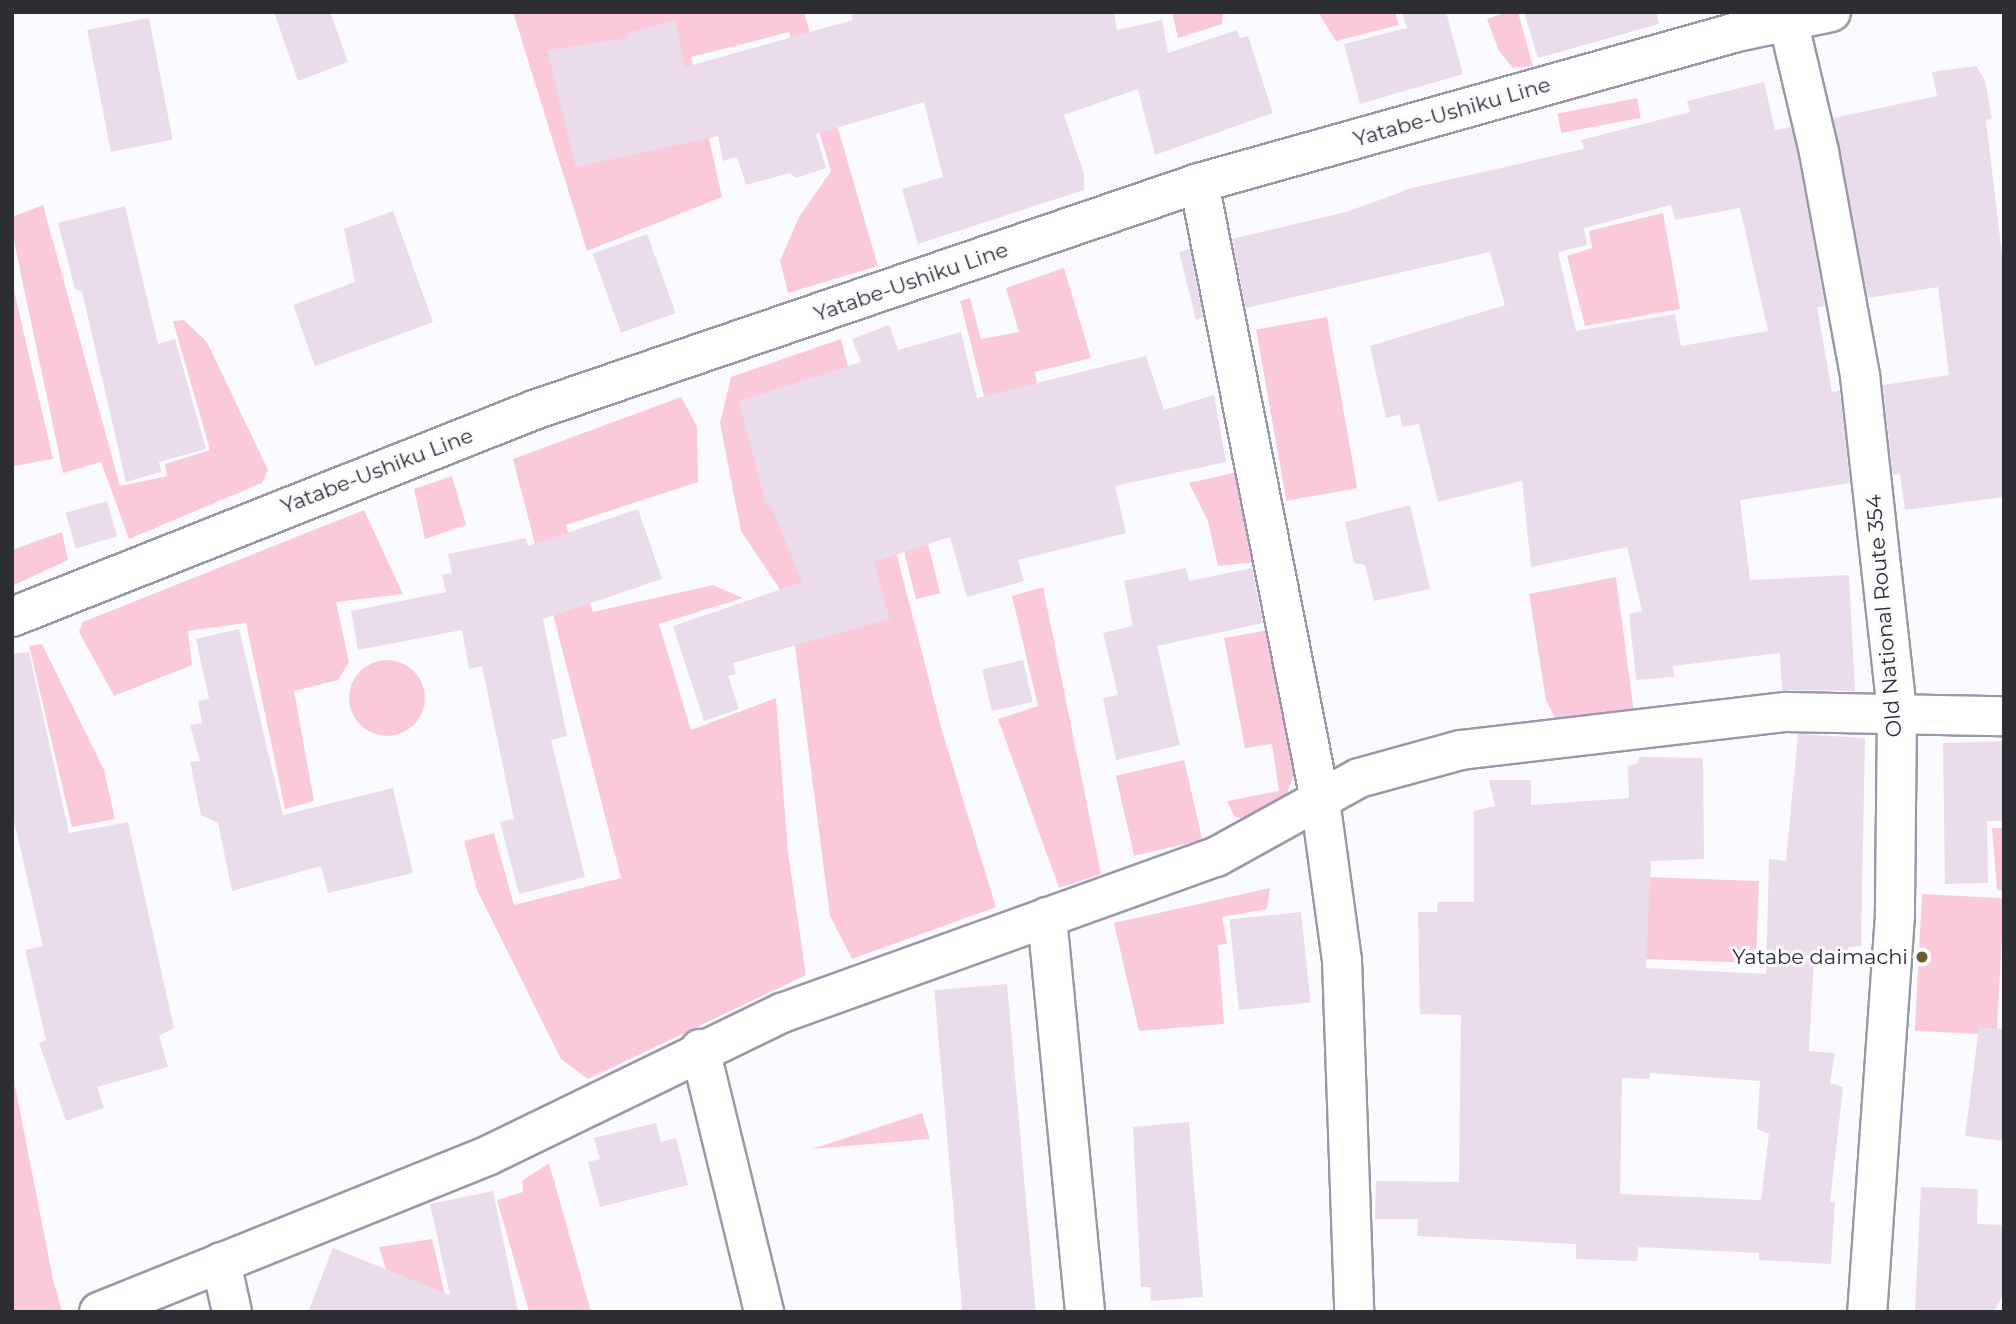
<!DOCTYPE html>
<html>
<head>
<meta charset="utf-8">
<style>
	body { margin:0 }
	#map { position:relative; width:2016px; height:1324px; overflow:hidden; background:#fbfbff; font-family:Montserrat,sans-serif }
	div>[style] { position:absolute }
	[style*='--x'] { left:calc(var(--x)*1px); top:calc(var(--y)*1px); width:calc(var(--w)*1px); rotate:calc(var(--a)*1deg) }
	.green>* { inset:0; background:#facadb; transform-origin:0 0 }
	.round { border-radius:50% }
	.building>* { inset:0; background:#eadceb; transform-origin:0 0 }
	.roads { filter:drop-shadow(2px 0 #9997a9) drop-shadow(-2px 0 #9997a9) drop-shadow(0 2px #9997a9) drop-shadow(0 -2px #9997a9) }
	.minor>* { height:38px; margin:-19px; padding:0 19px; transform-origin:19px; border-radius:19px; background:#fff }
	.major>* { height:38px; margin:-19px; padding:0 19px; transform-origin:19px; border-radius:19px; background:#fff }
	.dots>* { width:19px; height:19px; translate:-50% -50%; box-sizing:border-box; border:4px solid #fbfbff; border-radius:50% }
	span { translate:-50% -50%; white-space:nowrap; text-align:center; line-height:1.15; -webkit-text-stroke:6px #fbfbff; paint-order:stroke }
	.street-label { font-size:21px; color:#2d2d34 }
	.poi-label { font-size:21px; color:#2d2d34 }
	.right { translate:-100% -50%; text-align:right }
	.frame { position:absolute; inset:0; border:14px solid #2d2d34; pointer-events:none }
</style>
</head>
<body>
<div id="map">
	<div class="green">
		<div style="clip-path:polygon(513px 12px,804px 12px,878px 266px,788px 293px,780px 261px,799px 217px,831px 171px,789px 32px,691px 57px,722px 197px,587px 251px)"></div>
		<div style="clip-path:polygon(1172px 12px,1223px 12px,1222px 24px,1178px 38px)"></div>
		<div style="clip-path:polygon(1318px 12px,1395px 12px,1399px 25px,1336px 41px)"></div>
		<div style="clip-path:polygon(1507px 12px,1518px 12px,1533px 66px,1513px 68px,1499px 51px,1487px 19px)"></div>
		<div style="left:1637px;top:98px;width:20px;height:81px;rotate:79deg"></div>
		<div style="clip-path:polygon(43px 205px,120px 486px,167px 476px,165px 464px,210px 450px,173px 321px,184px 320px,207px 342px,268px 470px,262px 483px,129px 539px,101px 462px,63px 473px,12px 232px,12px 217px)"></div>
		<div style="clip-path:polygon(1663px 213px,1680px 309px,1585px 326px,1567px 256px,1592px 248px,1589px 231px)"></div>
		<div style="clip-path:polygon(1064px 268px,1091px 358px,1035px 372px,1043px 415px,1024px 554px,960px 301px,970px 298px,981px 339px,1019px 332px,1006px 288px)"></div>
		<div style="clip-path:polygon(12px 282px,53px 459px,14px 466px,12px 460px)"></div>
		<div style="left:1327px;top:317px;width:174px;height:72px;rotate:80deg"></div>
		<div style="clip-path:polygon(841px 339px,943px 734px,996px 907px,852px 959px,830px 916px,792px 623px,779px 588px,741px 531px,720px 423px,731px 377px)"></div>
		<div style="clip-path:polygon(681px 397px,697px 426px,698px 482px,566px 525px,593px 612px,713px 585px,743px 598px,659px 624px,691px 730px,776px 698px,788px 853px,806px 975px,588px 1079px,561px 1059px,477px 890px,464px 841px,494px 833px,514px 905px,621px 878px,513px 459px)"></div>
		<div style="clip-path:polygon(1241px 471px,1258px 562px,1218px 566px,1208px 521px,1189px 483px)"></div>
		<div style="clip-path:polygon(452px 476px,466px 525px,425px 539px,414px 489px)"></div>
		<div style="clip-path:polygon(364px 510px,403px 594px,336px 602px,349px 662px,338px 680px,294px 691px,314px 801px,285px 809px,246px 623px,188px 631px,192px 665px,114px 696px,79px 632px,83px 622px)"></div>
		<div style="clip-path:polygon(62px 532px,68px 560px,12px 586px,12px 550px)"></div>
		<div style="left:926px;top:536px;width:59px;height:25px;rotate:76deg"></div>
		<div style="clip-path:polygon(1616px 577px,1634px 713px,1557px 722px,1546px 700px,1529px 594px)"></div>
		<div style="clip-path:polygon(1043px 587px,1101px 874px,1059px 888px,998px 719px,1038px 706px,1012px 596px)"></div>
		<div style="clip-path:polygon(1268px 630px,1295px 773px,1282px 805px,1250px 821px,1234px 816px,1227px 801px,1279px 791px,1272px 744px,1245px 748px,1224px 638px)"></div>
		<div style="clip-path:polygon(42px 644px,104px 770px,115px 819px,72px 827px,29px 646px)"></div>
		<div class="round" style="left:349px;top:660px;width:76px;height:76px"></div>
		<div style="left:1184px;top:760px;width:82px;height:70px;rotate:77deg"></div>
		<div style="clip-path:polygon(1992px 828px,2004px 828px,2004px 891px,1997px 890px)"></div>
		<div style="left:1645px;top:877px;width:114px;height:82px;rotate:2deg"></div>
		<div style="clip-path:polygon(1270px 888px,1267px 909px,1222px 917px,1227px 944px,1218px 945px,1224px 1024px,1139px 1031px,1114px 923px)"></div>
		<div style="left:1922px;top:894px;width:82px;height:137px;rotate:3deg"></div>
		<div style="clip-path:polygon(12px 1071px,53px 1279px,62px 1312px,12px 1312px)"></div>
		<div style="clip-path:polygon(922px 1113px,930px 1139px,812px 1149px)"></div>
		<div style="clip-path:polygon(549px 1163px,591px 1312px,529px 1312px,497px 1200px,523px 1192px,522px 1181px)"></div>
		<div style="clip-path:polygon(432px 1239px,447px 1304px,399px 1312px,379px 1247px)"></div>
	</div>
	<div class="building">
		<div style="clip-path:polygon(274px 12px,330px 12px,348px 62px,298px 81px)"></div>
		<div style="clip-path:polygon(851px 12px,1114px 12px,1117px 30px,1162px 20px,1168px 53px,1237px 30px,1240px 38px,1248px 36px,1273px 113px,1155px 155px,1138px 89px,1064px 115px,1084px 174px,1084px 190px,918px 244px,902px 189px,943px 177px,924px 102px,816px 134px,826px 168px,796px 178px,790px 173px,746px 185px,737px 157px,723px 161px,718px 136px,576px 167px,547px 50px,629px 38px,628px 33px,675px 20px,685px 67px,853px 20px)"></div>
		<div style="clip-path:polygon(1402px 12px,1446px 12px,1463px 74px,1360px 104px,1344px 44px,1407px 28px)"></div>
		<div style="clip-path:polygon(1524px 12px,1657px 12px,1659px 24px,1538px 58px)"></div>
		<div style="left:149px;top:18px;width:124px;height:63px;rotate:79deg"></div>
		<div style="clip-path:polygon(1976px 66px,1985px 80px,1992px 119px,1986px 120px,2004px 272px,2004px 497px,1905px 510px,1900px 474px,1893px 475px,1883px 385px,1949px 375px,1938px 287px,1868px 298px,1833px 118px,1937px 96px,1932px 72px)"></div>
		<div style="clip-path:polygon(evenodd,1764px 82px,1775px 130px,1791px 127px,1798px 156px,1825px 306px,1817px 307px,1832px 392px,1840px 391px,1850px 483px,1740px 500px,1750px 580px,1849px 575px,1855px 691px,1782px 690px,1780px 653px,1673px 666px,1674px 677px,1636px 680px,1629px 614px,1642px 611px,1627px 547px,1531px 567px,1522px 481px,1438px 502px,1419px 424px,1402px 427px,1400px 415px,1386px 418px,1370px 346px,1505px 305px,1490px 252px,1246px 308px,1232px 239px,1346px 212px,1412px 188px,1584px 149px,1581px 140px,1690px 112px,1687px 101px,1764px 82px,1671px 205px,1675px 220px,1740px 208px,1768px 331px,1681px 346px,1675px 314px,1576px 331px,1558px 252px,1587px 245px,1584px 228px,1671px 205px)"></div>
		<div style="clip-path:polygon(125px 206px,158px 344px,175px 339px,206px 449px,159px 462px,161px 472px,126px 482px,82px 292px,75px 289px,58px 223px)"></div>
		<div style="clip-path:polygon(393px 211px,433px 322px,315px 366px,293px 305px,355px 282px,344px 229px)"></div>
		<div style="left:647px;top:234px;width:84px;height:58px;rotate:70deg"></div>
		<div style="clip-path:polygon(1190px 249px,1203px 318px,1196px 320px,1179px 252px)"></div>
		<div style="clip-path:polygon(889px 325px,898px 350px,961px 332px,977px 398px,1146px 356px,1164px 410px,1214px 395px,1226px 462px,1115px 486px,1126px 533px,1018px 560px,1024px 581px,967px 597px,950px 537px,874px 562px,890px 619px,733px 663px,736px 674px,728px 676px,739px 709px,704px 721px,673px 626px,802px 582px,771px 505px,766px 506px,739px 401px,861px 362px,852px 339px)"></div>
		<div style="left:107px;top:501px;width:37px;height:43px;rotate:74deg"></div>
		<div style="clip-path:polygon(1410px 505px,1430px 589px,1374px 601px,1365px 565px,1354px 563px,1345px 522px)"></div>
		<div style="clip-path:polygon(638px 509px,662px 579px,543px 619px,567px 736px,551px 740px,585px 877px,519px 894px,500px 822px,514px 819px,482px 666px,469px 669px,462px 630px,358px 650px,351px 611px,446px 592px,442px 575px,452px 573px,448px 554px,526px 538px,528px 546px)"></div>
		<div style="clip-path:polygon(1186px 568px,1189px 581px,1252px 568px,1263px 623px,1157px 646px,1180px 745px,1116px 760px,1103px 698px,1118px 695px,1103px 633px,1133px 626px,1124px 581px)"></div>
		<div style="clip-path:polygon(239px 629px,283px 815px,393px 788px,413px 873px,328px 893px,321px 866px,232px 891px,218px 823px,201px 815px,190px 762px,200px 761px,190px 725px,202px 723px,198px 701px,209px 699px,196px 639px)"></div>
		<div style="clip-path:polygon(29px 652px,69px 833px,128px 822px,174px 1028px,159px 1036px,168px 1067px,97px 1087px,104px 1108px,66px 1121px,39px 1043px,46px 1040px,25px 950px,43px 946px,12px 813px,12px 654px)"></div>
		<div style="left:1023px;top:660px;width:43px;height:42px;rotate:77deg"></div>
		<div style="clip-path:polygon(evenodd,1798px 734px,1865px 738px,1861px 946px,1849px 947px,1846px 955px,1814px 955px,1809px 1051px,1835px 1053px,1830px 1083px,1843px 1087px,1830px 1202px,1835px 1202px,1831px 1264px,1759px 1260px,1759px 1253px,1638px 1247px,1637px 1261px,1576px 1259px,1576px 1244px,1417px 1236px,1418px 1219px,1375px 1219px,1376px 1181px,1459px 1182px,1461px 1015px,1420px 1014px,1418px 912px,1437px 912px,1438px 902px,1474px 902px,1474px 811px,1495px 806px,1489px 780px,1531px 780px,1531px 805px,1629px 798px,1628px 766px,1637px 764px,1639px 757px,1703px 758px,1704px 859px,1651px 861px,1646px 968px,1766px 974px,1769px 859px,1786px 861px,1798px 734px,1650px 1073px,1760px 1081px,1757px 1129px,1769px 1134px,1761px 1200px,1620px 1194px,1622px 1078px,1649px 1079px,1650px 1073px)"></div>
		<div style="clip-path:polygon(2004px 741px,2004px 821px,1987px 821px,1988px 883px,1945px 884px,1943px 743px)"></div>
		<div style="left:1301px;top:912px;width:91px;height:72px;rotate:84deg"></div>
		<div style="left:1007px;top:984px;width:329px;height:73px;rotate:85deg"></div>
		<div style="clip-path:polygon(1979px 1027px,2004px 1029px,2004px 1141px,1965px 1136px)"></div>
		<div style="clip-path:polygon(1189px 1122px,1203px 1297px,1151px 1301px,1150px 1287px,1141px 1287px,1133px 1127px)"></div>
		<div style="clip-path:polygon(656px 1123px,661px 1142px,676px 1138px,688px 1185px,600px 1207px,588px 1162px,600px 1159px,594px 1138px)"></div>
		<div style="clip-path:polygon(1921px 1187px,1978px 1189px,1977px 1224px,2004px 1225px,2004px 1293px,1994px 1312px,1915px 1310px)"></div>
		<div style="clip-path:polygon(493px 1191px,518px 1312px,308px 1312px,333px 1248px,450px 1295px,430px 1204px)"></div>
	</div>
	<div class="roads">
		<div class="minor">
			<div style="--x:1786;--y:12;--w:144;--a:76.7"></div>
			<div style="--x:1819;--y:152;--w:228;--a:79.6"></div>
			<div style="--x:1860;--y:376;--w:339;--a:83.7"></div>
			<div style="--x:1897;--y:713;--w:202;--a:90.6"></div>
			<div style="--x:1895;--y:915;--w:398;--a:94"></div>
			<div style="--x:1199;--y:183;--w:629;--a:78.9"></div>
			<div style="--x:1320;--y:800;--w:162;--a:82.2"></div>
			<div style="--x:1342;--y:960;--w:352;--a:88"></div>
			<div style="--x:1047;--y:917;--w:397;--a:84.5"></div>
			<div style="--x:700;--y:1049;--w:271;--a:76.3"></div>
			<div style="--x:221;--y:1262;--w:51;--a:77.6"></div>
			<div style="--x:99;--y:1312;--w:420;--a:-21.9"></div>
			<div style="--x:489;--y:1155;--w:326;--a:-25.9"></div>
			<div style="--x:782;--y:1013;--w:461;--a:-19.8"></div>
			<div style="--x:1216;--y:857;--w:163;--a:-28.9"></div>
			<div style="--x:1359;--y:778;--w:106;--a:-15.4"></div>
			<div style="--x:1461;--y:750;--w:327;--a:-6.7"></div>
			<div style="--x:1786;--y:712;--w:218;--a:1.1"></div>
		</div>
		<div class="major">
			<div style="--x:12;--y:617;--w:562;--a:-21.63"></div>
			<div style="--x:534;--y:410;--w:703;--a:-18.85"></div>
			<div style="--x:1199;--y:183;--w:559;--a:-15.68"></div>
			<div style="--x:1737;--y:32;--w:96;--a:-12"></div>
		</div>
	</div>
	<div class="dots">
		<div style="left:1922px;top:957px;background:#6c5e2c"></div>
	</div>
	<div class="street-label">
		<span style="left:1452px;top:112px;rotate:-16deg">Yatabe-Ushiku Line</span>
		<span style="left:911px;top:282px;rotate:-19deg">Yatabe-Ushiku Line</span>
		<span style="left:377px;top:471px;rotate:-21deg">Yatabe-Ushiku Line</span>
		<span style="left:1884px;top:616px;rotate:-95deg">Old National Route 354</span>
	</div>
	<div class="poi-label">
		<span class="right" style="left:1908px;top:957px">Yatabe daimachi</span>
	</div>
	<div class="frame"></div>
</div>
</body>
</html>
